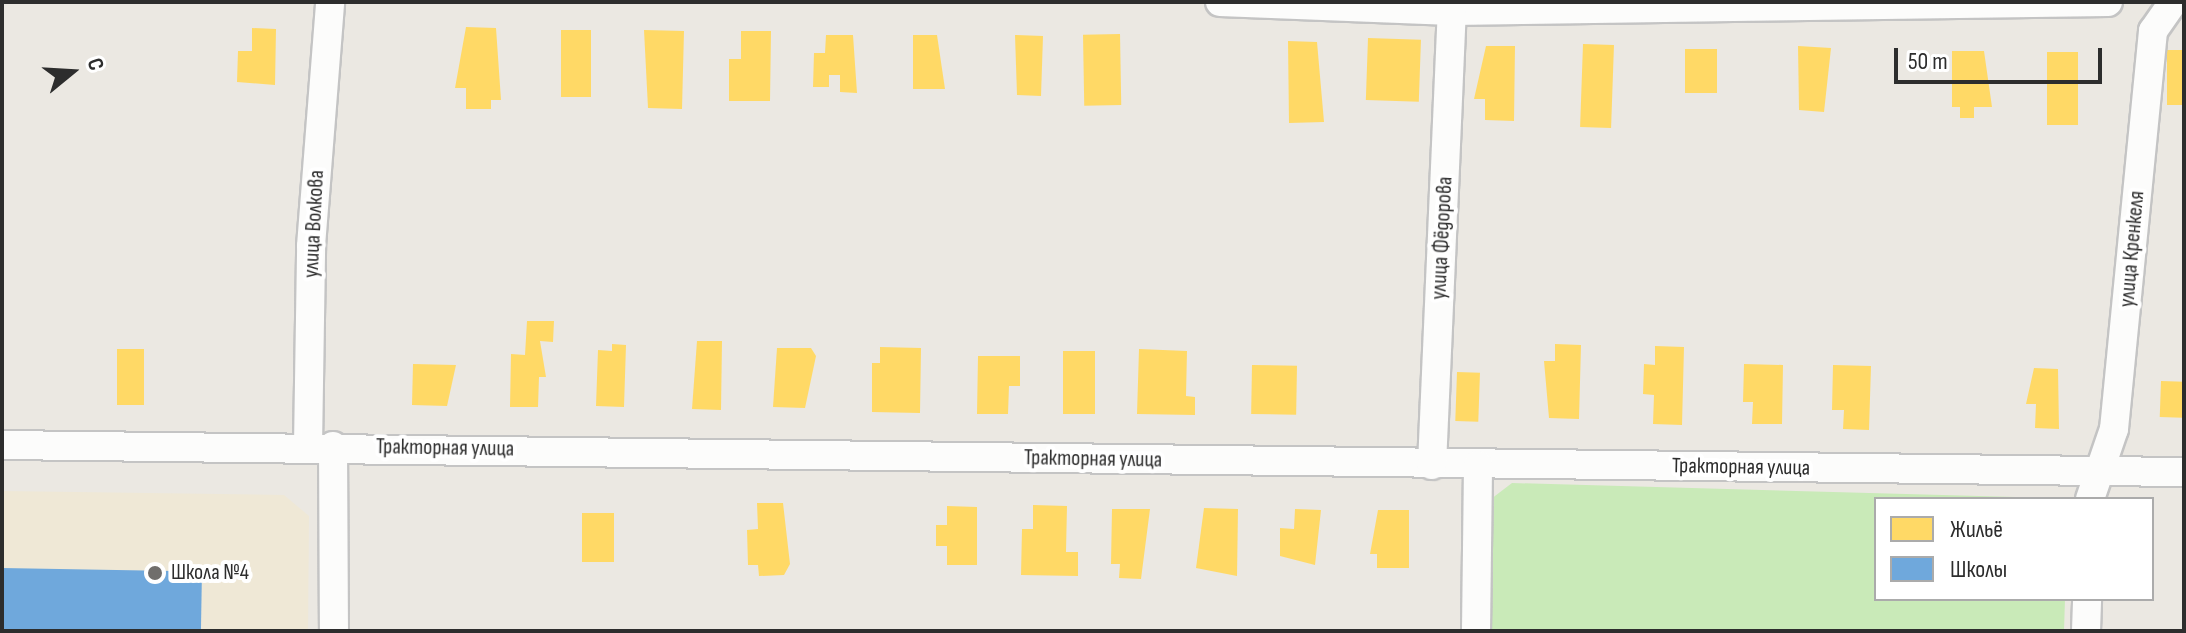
<!DOCTYPE html>
<html>
<head>
<meta charset="utf-8">
<style>
	body { margin:0 }
	#map { position:relative; width:2186px; height:633px; overflow:hidden; background:#ebe8e2; font-family:"Sofia Sans Condensed",sans-serif }
	div>[style] { position:absolute }
	[style*='--x'] { left:calc(var(--x)*1px); top:calc(var(--y)*1px); width:calc(var(--w)*1px); rotate:calc(var(--a)*1deg) }
	.education>* { inset:0; background:#efe8d6 }
	.green>* { inset:0; background:#c9eab8 }
	.homes>* { inset:0; background:#ffd966; transform-origin:0 0 }
	.schools>* { inset:0; background:#6fa8dc; transform-origin:0 0 }
	.roads { filter:drop-shadow(2px 0 #c4c4c4) drop-shadow(-2px 0 #c4c4c4) drop-shadow(0 2px #c4c4c4) drop-shadow(0 -2px #c4c4c4) }
	.minor>* { height:28px; margin:-14px; padding:0 14px; transform-origin:14px; border-radius:14px; background:#fcfcfb }
	.dots>* { width:22px; height:22px; translate:-50% -50%; box-sizing:border-box; border:4px solid #fff; border-radius:50% }
	span { translate:-50% -50%; white-space:nowrap; text-align:center; line-height:1.15; -webkit-text-stroke:8px #fff; paint-order:stroke }
	.street-label { font-size:22px; color:#2d2d2d }
	.poi-label { font-size:22px; color:#2d2d2d }
	.left { translate:0 -50%; text-align:left }
	.frame { position:absolute; inset:0; border:4px solid #2d2d2d; pointer-events:none }
	.legend { position:absolute; left:1874px; top:497px; width:280px; height:104px; box-sizing:border-box; background:#fff; border:2px solid #ababab; margin:0; padding:10px 14px; list-style:none; font-size:24px; color:#2d2d2d }
	.legend li { display:flex; align-items:center; gap:16px; height:40px }
	.legend b { width:40px; border:2px solid #ababab }
	.north { position:absolute; left:32px; top:32px; width:80px; height:80px; -webkit-text-stroke:6px #fff; paint-order:stroke; rotate:72deg; font-size:22px; font-weight:700; line-height:32px; text-align:center; color:#2d2d2d }
	.north::after { content:''; display:block; margin:auto; width:28px; height:36px; background:#2d2d2d; clip-path:polygon(50% 0,100% 100%,50% 72%,0 100%) }
	.scale { position:absolute; left:1894px; top:48px; width:208px; height:36px; box-sizing:border-box; border:4px solid #2d2d2d; border-top:0; padding-left:10px; font-size:24px; line-height:28px; white-space:nowrap; color:#2d2d2d; -webkit-text-stroke:6px #fff; paint-order:stroke }
</style>
</head>
<body>
<div id="map">
	<div class="education">
		<div style="clip-path:polygon(2px 491px,284px 495px,309px 516px,308px 631px,2px 631px)"></div>
	</div>
	<div class="green">
		<div style="clip-path:polygon(1512px 483px,2052px 498px,1876px 499px,1876px 599px,2065px 599px,2064px 631px,1490px 631px,1491px 499px)"></div>
	</div>
	<div class="homes">
		<div style="clip-path:polygon(466px 27px,496px 28px,501px 100px,491px 100px,491px 109px,466px 109px,466px 88px,455px 88px)"></div>
		<div style="clip-path:polygon(252px 28px,276px 29px,275px 85px,237px 82px,238px 51px,252px 51px)"></div>
		<div style="left:561px;top:30px;width:30px;height:67px"></div>
		<div style="clip-path:polygon(644px 30px,684px 31px,682px 109px,648px 108px)"></div>
		<div style="clip-path:polygon(741px 31px,771px 31px,770px 101px,729px 101px,729px 59px,741px 59px)"></div>
		<div style="left:1120px;top:34px;width:71px;height:37px;rotate:89deg"></div>
		<div style="clip-path:polygon(826px 35px,853px 35px,857px 93px,840px 92px,840px 75px,829px 75px,829px 87px,813px 87px,814px 53px,825px 53px)"></div>
		<div style="clip-path:polygon(913px 35px,937px 35px,945px 89px,913px 89px)"></div>
		<div style="clip-path:polygon(1015px 35px,1043px 36px,1041px 96px,1017px 95px)"></div>
		<div style="left:1368px;top:38px;width:53px;height:62px;rotate:2deg"></div>
		<div style="clip-path:polygon(1288px 41px,1317px 42px,1324px 122px,1289px 123px)"></div>
		<div style="left:1583px;top:44px;width:31px;height:83px;rotate:2deg"></div>
		<div style="clip-path:polygon(1486px 46px,1515px 46px,1514px 121px,1485px 120px,1485px 99px,1474px 99px)"></div>
		<div style="clip-path:polygon(1798px 46px,1831px 48px,1824px 112px,1799px 110px)"></div>
		<div style="left:1685px;top:49px;width:32px;height:44px"></div>
		<div style="left:2167px;top:50px;width:17px;height:55px"></div>
		<div style="clip-path:polygon(1952px 51px,1984px 51px,1992px 107px,1974px 107px,1974px 118px,1960px 118px,1960px 107px,1952px 107px)"></div>
		<div style="left:2047px;top:52px;width:31px;height:73px"></div>
		<div style="clip-path:polygon(527px 321px,554px 321px,553px 342px,540px 341px,546px 377px,539px 377px,538px 407px,510px 407px,511px 354px,525px 355px)"></div>
		<div style="clip-path:polygon(697px 341px,722px 341px,721px 410px,692px 409px)"></div>
		<div style="clip-path:polygon(612px 344px,626px 345px,624px 407px,596px 406px,598px 350px,612px 351px)"></div>
		<div style="clip-path:polygon(1555px 344px,1581px 345px,1579px 419px,1549px 418px,1544px 361px,1555px 361px)"></div>
		<div style="clip-path:polygon(1655px 346px,1684px 347px,1682px 425px,1653px 424px,1654px 395px,1643px 394px,1644px 364px,1655px 365px)"></div>
		<div style="clip-path:polygon(880px 347px,921px 348px,920px 413px,872px 412px,872px 363px,880px 363px)"></div>
		<div style="clip-path:polygon(777px 348px,811px 348px,816px 356px,805px 408px,773px 407px)"></div>
		<div style="left:117px;top:349px;width:27px;height:56px"></div>
		<div style="clip-path:polygon(1139px 349px,1187px 351px,1186px 396px,1195px 397px,1195px 415px,1137px 414px)"></div>
		<div style="left:1063px;top:351px;width:32px;height:63px"></div>
		<div style="clip-path:polygon(978px 356px,1020px 356px,1020px 386px,1009px 386px,1008px 414px,977px 414px)"></div>
		<div style="clip-path:polygon(413px 364px,456px 365px,447px 406px,412px 405px)"></div>
		<div style="clip-path:polygon(1744px 364px,1783px 365px,1782px 424px,1752px 424px,1753px 402px,1743px 402px)"></div>
		<div style="left:1252px;top:365px;width:45px;height:49px;rotate:1deg"></div>
		<div style="clip-path:polygon(1833px 365px,1871px 366px,1869px 430px,1843px 429px,1844px 410px,1832px 410px)"></div>
		<div style="clip-path:polygon(2034px 368px,2058px 369px,2059px 429px,2035px 428px,2036px 404px,2026px 404px)"></div>
		<div style="left:1457px;top:372px;width:23px;height:49px;rotate:2deg"></div>
		<div style="left:2161px;top:381px;width:23px;height:36px;rotate:2deg"></div>
		<div style="clip-path:polygon(757px 503px,783px 503px,790px 564px,784px 575px,759px 576px,758px 565px,748px 565px,747px 530px,758px 529px)"></div>
		<div style="clip-path:polygon(1033px 505px,1067px 506px,1066px 552px,1078px 552px,1078px 576px,1021px 575px,1022px 529px,1033px 529px)"></div>
		<div style="clip-path:polygon(947px 506px,977px 507px,977px 565px,947px 565px,947px 546px,936px 546px,936px 525px,947px 525px)"></div>
		<div style="clip-path:polygon(1204px 508px,1238px 509px,1237px 576px,1196px 568px)"></div>
		<div style="clip-path:polygon(1112px 509px,1150px 509px,1141px 579px,1119px 578px,1120px 564px,1111px 564px)"></div>
		<div style="clip-path:polygon(1295px 509px,1321px 510px,1315px 565px,1280px 556px,1280px 528px,1294px 529px)"></div>
		<div style="clip-path:polygon(1378px 510px,1409px 510px,1409px 568px,1377px 568px,1377px 554px,1370px 554px)"></div>
		<div style="left:582px;top:513px;width:32px;height:49px"></div>
	</div>
	<div class="schools">
		<div style="left:2px;top:568px;width:200px;height:63px;rotate:1deg"></div>
	</div>
	<div class="roads">
		<div class="minor">
			<div style="--x:1220;--y:2;--w:232;--a:2.2"></div>
			<div style="--x:1452;--y:11;--w:656;--a:-0.79"></div>
			<div style="--x:2;--y:445;--w:2182;--a:0.71"></div>
			<div style="--x:308;--y:446;--w:200;--a:-89.1"></div>
			<div style="--x:311;--y:246;--w:245;--a:-85.5"></div>
			<div style="--x:333;--y:446;--w:185;--a:89.7"></div>
			<div style="--x:1432;--y:465;--w:454;--a:-87.5"></div>
			<div style="--x:2090;--y:499;--w:74;--a:-71.1"></div>
			<div style="--x:2114;--y:429;--w:400;--a:-84.4"></div>
			<div style="--x:2153;--y:31;--w:35;--a:-55"></div>
			<div style="--x:1476;--y:631;--w:166;--a:-89.3"></div>
			<div style="--x:2086;--y:631;--w:32;--a:-88"></div>
		</div>
	</div>
	<div class="dots">
		<div style="left:155px;top:573px;background:#706e6c"></div>
	</div>
	<div class="street-label">
		<span style="left:314px;top:224px;rotate:-87deg">улица Волкова</span>
		<span style="left:1442px;top:238px;rotate:-87deg">улица Фёдорова</span>
		<span style="left:2132px;top:249px;rotate:-85deg">улица Кренкеля</span>
		<span style="left:445px;top:448px;rotate:1deg">Тракторная улица</span>
		<span style="left:1093px;top:459px;rotate:1deg">Тракторная улица</span>
		<span style="left:1741px;top:467px;rotate:1deg">Тракторная улица</span>
	</div>
	<div class="poi-label">
		<span class="left" style="left:171px;top:573px">Школа №4</span>
	</div>
	<div class="frame"></div>
	<ul class="legend">
	<li><b style="height:22px;background:#ffd966"></b>Жильё</li>
	<li><b style="height:22px;background:#6fa8dc"></b>Школы</li>
	</ul>
	<div class="north">С</div>
	<div class="scale">50 m</div>
</div>
</body>
</html>
